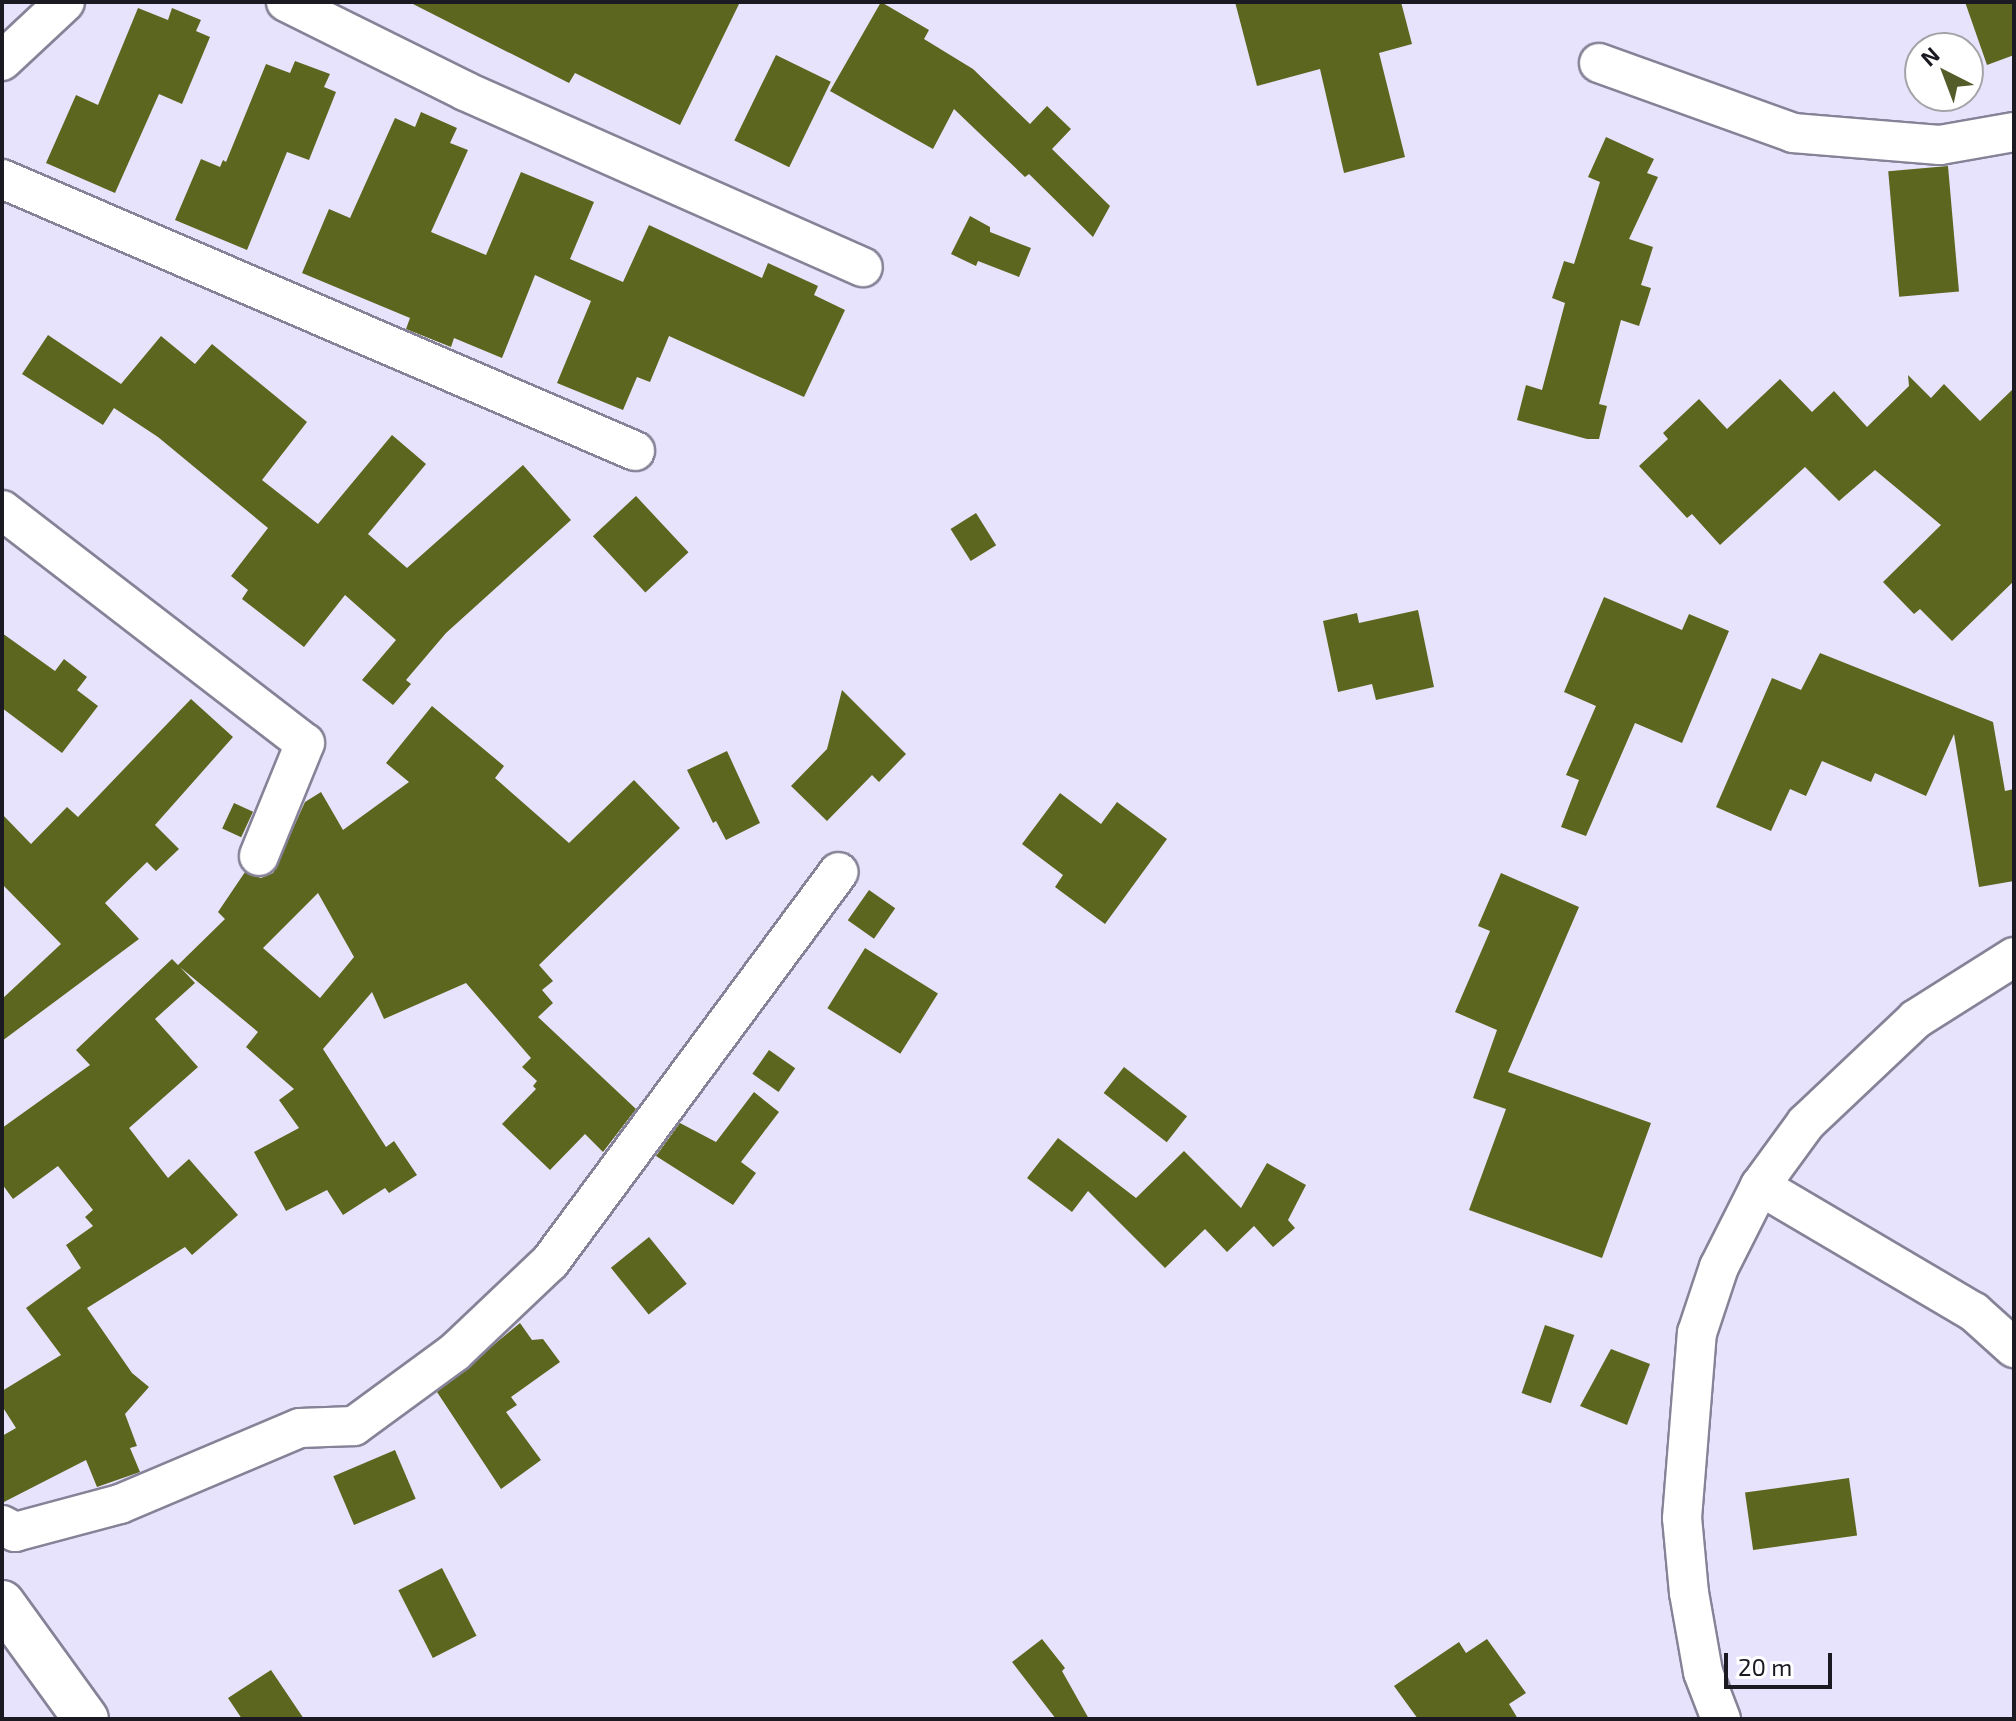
<!DOCTYPE html>
<html>
<head>
<meta charset="utf-8">
<style>
	body { margin:0 }
	#map { position:relative; width:2016px; height:1721px; overflow:hidden; background:#e8e3fc; font-family:"Exo 2",sans-serif }
	div>[style] { position:absolute }
	[style*='--x'] { left:calc(var(--x)*1px); top:calc(var(--y)*1px); width:calc(var(--w)*1px); rotate:calc(var(--a)*1deg) }
	.building>* { inset:0; background:#5c661e; transform-origin:0 0 }
	.roads { filter:drop-shadow(2px 0 #868297) drop-shadow(-2px 0 #868297) drop-shadow(0 2px #868297) drop-shadow(0 -2px #868297) }
	.street>* { height:38px; margin:-19px; padding:0 19px; transform-origin:19px; border-radius:19px; background:#fff }
	.secondary>* { height:44px; margin:-22px; padding:0 22px; transform-origin:22px; border-radius:22px; background:#fff }
	span { translate:-50% -50%; white-space:nowrap; text-align:center; line-height:1.15; -webkit-text-stroke:8px #fff; paint-order:stroke }
	.frame { position:absolute; inset:0; border:4px solid #1b1a22; pointer-events:none }
	.north { position:absolute; left:1904px; top:32px; width:80px; height:80px; box-sizing:border-box; background:#fff; border:2px solid #a4a3a7; border-radius:50%; rotate:318deg; font-size:22px; font-weight:700; line-height:32px; text-align:center; color:#1b1a22 }
	.north::after { content:''; display:block; margin:auto; width:28px; height:36px; background:#545c2a; clip-path:polygon(50% 0,100% 100%,50% 72%,0 100%) }
	.scale { position:absolute; left:1724px; top:1653px; width:108px; height:36px; box-sizing:border-box; border:4px solid #1b1a22; border-top:0; padding-left:10px; font-size:24px; line-height:28px; white-space:nowrap; color:#1b1a22; -webkit-text-stroke:6px #fff; paint-order:stroke }
</style>
</head>
<body>
<div id="map">
	<div class="building">
		<div style="clip-path:polygon(409px 2px,740px 2px,680px 125px,575px 73px,569px 83px)"></div>
		<div style="clip-path:polygon(881px 2px,929px 30px,924px 39px,973px 69px,1030px 124px,1047px 106px,1071px 129px,1052px 149px,1110px 206px,1093px 237px,1029px 174px,1025px 177px,954px 109px,933px 149px,830px 91px)"></div>
		<div style="clip-path:polygon(1235px 2px,1401px 2px,1412px 44px,1379px 53px,1405px 157px,1344px 173px,1320px 69px,1257px 86px)"></div>
		<div style="clip-path:polygon(1965px 2px,2014px 2px,2014px 55px,1987px 65px)"></div>
		<div style="clip-path:polygon(138px 8px,168px 20px,172px 8px,201px 20px,196px 31px,210px 37px,182px 104px,159px 94px,115px 193px,46px 163px,76px 95px,98px 105px)"></div>
		<div style="left:776px;top:55px;width:61px;height:95px;rotate:26deg"></div>
		<div style="clip-path:polygon(295px 61px,330px 74px,324px 87px,336px 92px,309px 160px,287px 152px,247px 250px,175px 220px,201px 159px,220px 167px,223px 160px,226px 162px,266px 64px,290px 73px)"></div>
		<div style="clip-path:polygon(421px 112px,457px 128px,450px 143px,468px 150px,431px 232px,486px 255px,521px 172px,594px 202px,570px 259px,623px 282px,649px 225px,762px 278px,768px 263px,818px 286px,814px 295px,845px 310px,804px 397px,669px 336px,650px 382px,637px 377px,623px 410px,557px 383px,591px 301px,535px 275px,502px 358px,454px 338px,451px 347px,406px 329px,410px 318px,302px 273px,329px 209px,350px 218px,395px 118px,415px 127px)"></div>
		<div style="clip-path:polygon(1606px 137px,1654px 159px,1647px 173px,1658px 177px,1629px 239px,1653px 247px,1641px 285px,1651px 288px,1639px 326px,1621px 320px,1599px 404px,1607px 406px,1599px 439px,1587px 439px,1517px 420px,1526px 385px,1542px 390px,1565px 303px,1552px 298px,1564px 261px,1574px 264px,1600px 182px,1588px 177px)"></div>
		<div style="left:1948px;top:166px;width:126px;height:60px;rotate:85deg"></div>
		<div style="clip-path:polygon(970px 216px,990px 227px,990px 232px,1031px 248px,1019px 277px,978px 261px,976px 266px,951px 254px)"></div>
		<div style="clip-path:polygon(48px 335px,121px 384px,161px 336px,195px 364px,212px 344px,307px 422px,262px 480px,318px 524px,392px 435px,426px 464px,368px 534px,407px 568px,523px 465px,571px 520px,446px 633px,406px 680px,411px 684px,393px 705px,362px 680px,396px 640px,345px 595px,304px 647px,242px 599px,248px 590px,231px 576px,268px 528px,158px 437px,114px 408px,103px 425px,22px 374px)"></div>
		<div style="clip-path:polygon(1908px 375px,1931px 398px,1944px 384px,1980px 421px,2014px 388px,2014px 581px,1952px 641px,1920px 609px,1914px 614px,1883px 582px,1941px 525px,1875px 470px,1839px 501px,1805px 467px,1720px 545px,1692px 514px,1687px 518px,1639px 466px,1668px 439px,1663px 433px,1699px 399px,1727px 429px,1780px 379px,1812px 412px,1834px 391px,1867px 427px,1909px 386px)"></div>
		<div style="left:636px;top:496px;width:77px;height:59px;rotate:47deg"></div>
		<div style="left:976px;top:513px;width:38px;height:30px;rotate:58deg"></div>
		<div style="clip-path:polygon(1604px 597px,1682px 630px,1689px 614px,1729px 631px,1682px 743px,1635px 723px,1586px 836px,1561px 827px,1579px 780px,1566px 775px,1596px 706px,1564px 692px)"></div>
		<div style="clip-path:polygon(1418px 610px,1434px 687px,1376px 700px,1372px 684px,1338px 692px,1323px 621px,1357px 613px,1359px 623px)"></div>
		<div style="clip-path:polygon(2px 633px,55px 671px,64px 659px,87px 677px,77px 690px,98px 706px,62px 753px,2px 708px)"></div>
		<div style="clip-path:polygon(1820px 653px,1993px 722px,2005px 791px,2014px 789px,2014px 881px,1979px 887px,1954px 734px,1926px 796px,1875px 773px,1871px 782px,1822px 761px,1806px 796px,1790px 789px,1771px 831px,1716px 807px,1772px 678px,1801px 690px)"></div>
		<div style="clip-path:polygon(842px 690px,906px 754px,879px 782px,872px 775px,827px 821px,791px 786px,827px 749px)"></div>
		<div style="clip-path:polygon(191px 699px,233px 737px,155px 825px,179px 849px,156px 871px,147px 862px,105px 903px,139px 939px,2px 1041px,2px 999px,61px 944px,2px 884px,2px 814px,31px 844px,67px 807px,78px 817px)"></div>
		<div style="clip-path:polygon(evenodd,432px 706px,504px 766px,495px 778px,569px 843px,634px 780px,680px 828px,539px 965px,553px 981px,542px 990px,553px 1003px,538px 1017px,636px 1109px,603px 1152px,585px 1134px,550px 1170px,502px 1124px,536px 1089px,533px 1086px,537px 1081px,522px 1067px,531px 1058px,466px 983px,384px 1019px,372px 992px,323px 1049px,386px 1147px,394px 1141px,417px 1175px,389px 1193px,385px 1188px,343px 1215px,327px 1190px,286px 1211px,254px 1152px,299px 1128px,279px 1100px,294px 1089px,246px 1047px,258px 1032px,180px 967px,195px 983px,155px 1019px,198px 1067px,129px 1128px,168px 1178px,189px 1159px,238px 1215px,192px 1255px,185px 1247px,87px 1308px,132px 1373px,149px 1387px,125px 1414px,137px 1446px,130px 1448px,140px 1472px,97px 1487px,86px 1460px,2px 1503px,2px 1436px,16px 1428px,2px 1406px,2px 1391px,61px 1355px,26px 1308px,81px 1268px,66px 1245px,93px 1226px,85px 1217px,93px 1210px,58px 1166px,13px 1199px,2px 1184px,2px 1128px,90px 1065px,76px 1050px,172px 959px,178px 965px,225px 919px,218px 912px,245px 872px,261px 878px,273px 873px,305px 802px,321px 792px,343px 830px,409px 782px,386px 763px,432px 706px,318px 893px,354px 957px,320px 998px,263px 948px,318px 893px)"></div>
		<div style="clip-path:polygon(727px 751px,760px 823px,726px 840px,716px 821px,713px 823px,687px 770px)"></div>
		<div style="clip-path:polygon(1060px 793px,1101px 824px,1117px 802px,1167px 839px,1105px 924px,1055px 887px,1063px 875px,1022px 844px)"></div>
		<div style="left:234px;top:803px;width:21px;height:28px;rotate:25deg"></div>
		<div style="clip-path:polygon(1501px 873px,1579px 907px,1508px 1072px,1651px 1123px,1602px 1258px,1469px 1210px,1506px 1109px,1473px 1098px,1497px 1030px,1455px 1012px,1490px 931px,1478px 926px)"></div>
		<div style="left:869px;top:890px;width:32px;height:37px;rotate:35deg"></div>
		<div style="left:865px;top:948px;width:86px;height:71px;rotate:32deg"></div>
		<div style="left:769px;top:1050px;width:32px;height:29px;rotate:35deg"></div>
		<div style="left:1124px;top:1067px;width:80px;height:33px;rotate:38deg"></div>
		<div style="clip-path:polygon(754px 1092px,779px 1112px,741px 1162px,756px 1173px,733px 1205px,656px 1156px,680px 1123px,716px 1142px)"></div>
		<div style="clip-path:polygon(1058px 1138px,1136px 1198px,1184px 1151px,1241px 1208px,1267px 1163px,1306px 1185px,1288px 1220px,1295px 1228px,1273px 1247px,1254px 1226px,1227px 1252px,1205px 1229px,1165px 1268px,1088px 1191px,1072px 1212px,1027px 1178px)"></div>
		<div style="left:649px;top:1237px;width:60px;height:49px;rotate:51deg"></div>
		<div style="clip-path:polygon(520px 1323px,532px 1340px,543px 1339px,560px 1362px,511px 1397px,517px 1405px,506px 1412px,541px 1460px,501px 1489px,437px 1392px)"></div>
		<div style="left:1545px;top:1325px;width:31px;height:72px;rotate:19deg"></div>
		<div style="clip-path:polygon(1611px 1349px,1650px 1364px,1627px 1425px,1580px 1406px)"></div>
		<div style="left:395px;top:1450px;width:53px;height:67px;rotate:67deg"></div>
		<div style="left:1849px;top:1478px;width:58px;height:105px;rotate:82deg"></div>
		<div style="left:442px;top:1568px;width:76px;height:49px;rotate:63deg"></div>
		<div style="clip-path:polygon(1042px 1639px,1065px 1668px,1062px 1671px,1089px 1719px,1056px 1719px,1012px 1662px)"></div>
		<div style="clip-path:polygon(1487px 1639px,1526px 1693px,1509px 1704px,1518px 1719px,1418px 1719px,1394px 1686px,1459px 1642px,1466px 1653px)"></div>
		<div style="clip-path:polygon(271px 1670px,304px 1719px,242px 1719px,228px 1698px)"></div>
	</div>
	<div class="roads">
		<div class="street">
			<div style="--x:286;--y:2;--w:200;--a:26.4"></div>
			<div style="--x:465;--y:91;--w:435;--a:23.9"></div>
			<div style="--x:2;--y:61;--w:86;--a:-43.1"></div>
			<div style="--x:1599;--y:63;--w:206;--a:19.8"></div>
			<div style="--x:1793;--y:133;--w:147;--a:4.7"></div>
			<div style="--x:1940;--y:145;--w:75;--a:-10"></div>
			<div style="--x:2;--y:179;--w:689;--a:23.25"></div>
			<div style="--x:2;--y:510;--w:382;--a:37.6"></div>
			<div style="--x:305;--y:743;--w:122;--a:112.2"></div>
			<div style="--x:1760;--y:1186;--w:248;--a:30.5"></div>
			<div style="--x:1974;--y:1312;--w:54;--a:42"></div>
			<div style="--x:2;--y:1525;--w:15;--a:28"></div>
			<div style="--x:15;--y:1532;--w:109;--a:-14.9"></div>
			<div style="--x:120;--y:1504;--w:195;--a:-22.9"></div>
			<div style="--x:300;--y:1428;--w:54;--a:-2.1"></div>
			<div style="--x:354;--y:1426;--w:125;--a:-36.2"></div>
			<div style="--x:455;--y:1352;--w:131;--a:-43.5"></div>
			<div style="--x:550;--y:1262;--w:485;--a:-53.5"></div>
			<div style="--x:1721;--y:1719;--w:50;--a:-111"></div>
			<div style="--x:1703;--y:1672;--w:80;--a:-100"></div>
			<div style="--x:1689;--y:1593;--w:75;--a:-95.3"></div>
			<div style="--x:1682;--y:1518;--w:186;--a:-85.4"></div>
			<div style="--x:1697;--y:1333;--w:70;--a:-71.6"></div>
			<div style="--x:1719;--y:1267;--w:91;--a:-63.2"></div>
			<div style="--x:1760;--y:1186;--w:78;--a:-53.9"></div>
			<div style="--x:1806;--y:1123;--w:151;--a:-43.4"></div>
			<div style="--x:1916;--y:1019;--w:116;--a:-32.3"></div>
		</div>
		<div class="secondary">
			<div style="--x:2;--y:1603;--w:143;--a:54.1"></div>
		</div>
	</div>
	<div class="frame"></div>
	<div class="north">N</div>
	<div class="scale">20 m</div>
</div>
</body>
</html>
